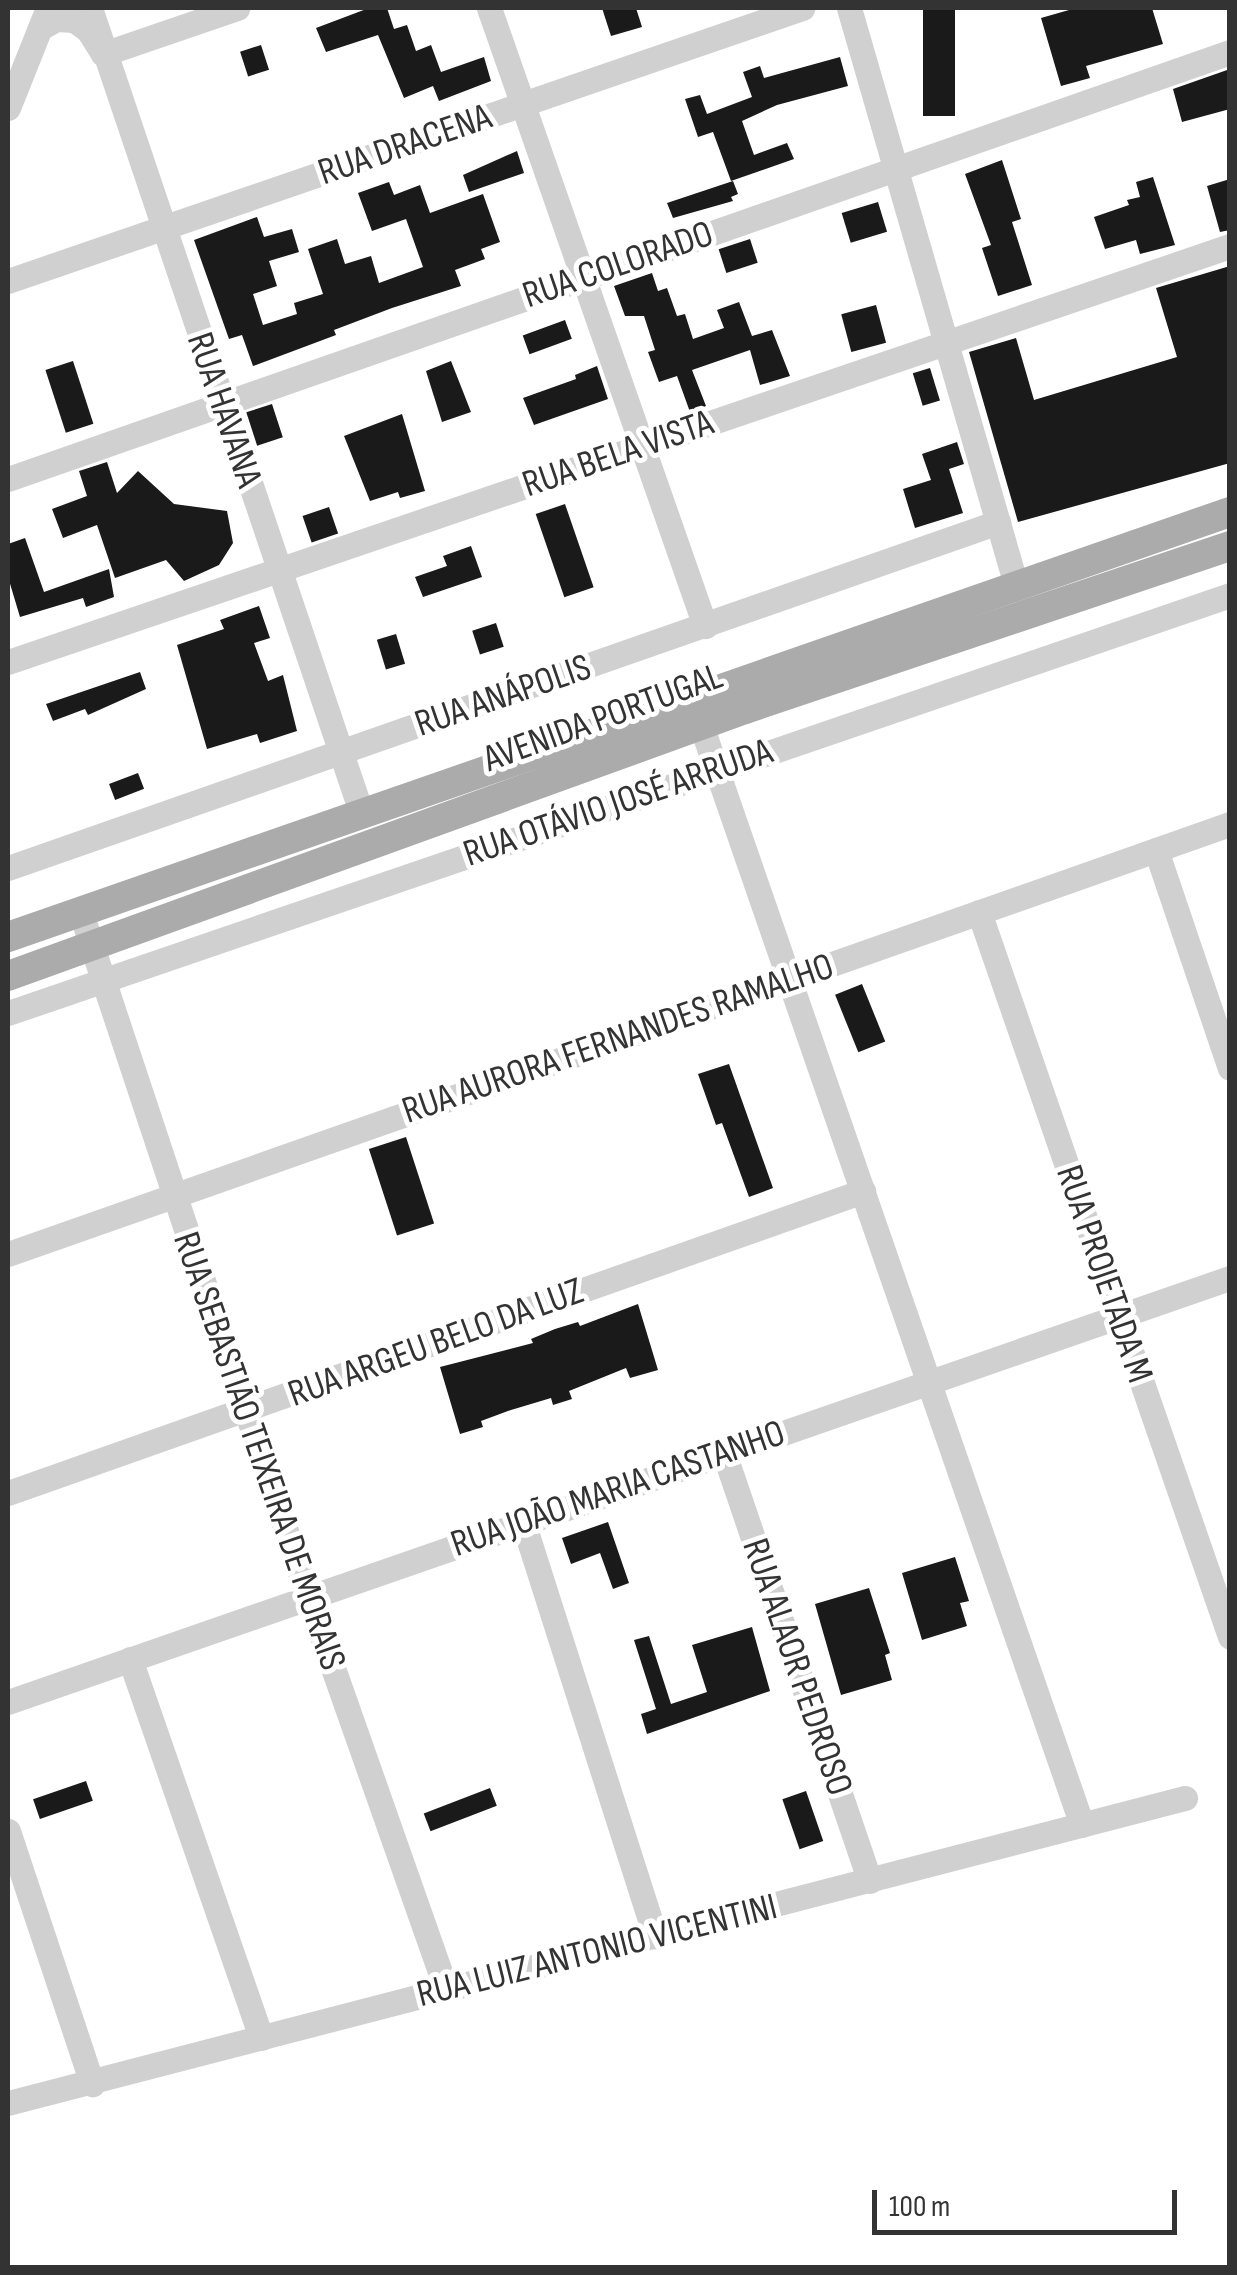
<!DOCTYPE html>
<html>
<head>
<meta charset="utf-8">
<style>
	body { margin:0 }
	#map { position:relative; width:1237px; height:2275px; overflow:hidden; background:#fff; font-family:"Sofia Sans Condensed",sans-serif }
	div>[style] { position:absolute }
	[style*='--x'] { left:calc(var(--x)*1px); top:calc(var(--y)*1px); width:calc(var(--w)*1px); rotate:calc(var(--a)*1deg) }
	.building>* { inset:0; background:#1a1a1a; transform-origin:0 0 }
	.minor>* { height:25px; margin:-12.5px; padding:0 12.5px; transform-origin:12.5px; border-radius:12.5px; background:#d0d0d0 }
	.major>* { height:30px; margin:-15px; padding:0 15px; transform-origin:15px; border-radius:15px; background:#ababab }
	span { translate:-50% -50%; white-space:nowrap; text-align:center; line-height:1.15; -webkit-text-stroke:10px #fff; paint-order:stroke }
	.street-label { font-size:38px; color:#333 }
	.frame { position:absolute; inset:0; border:10px solid #333; pointer-events:none }
	.scale { position:absolute; left:872px; top:2190px; width:305px; height:45px; box-sizing:border-box; border:5px solid #333; border-top:0; padding-left:12px; font-size:30px; line-height:35px; white-space:nowrap; color:#333; -webkit-text-stroke:8px #fff; paint-order:stroke }
</style>
</head>
<body>
<div id="map">
	<div class="building">
		<div style="clip-path:polygon(369px 8px,387px 8px,394px 29px,407px 25px,416px 51px,431px 45px,441px 72px,484px 57px,491px 81px,439px 101px,433px 86px,404px 98px,378px 35px,326px 52px,316px 28px)"></div>
		<div style="clip-path:polygon(602px 8px,636px 8px,642px 27px,611px 36px)"></div>
		<div style="left:923px;top:8px;width:32px;height:108px"></div>
		<div style="clip-path:polygon(1076px 8px,1152px 8px,1163px 44px,1086px 66px,1090px 78px,1061px 86px,1041px 18px)"></div>
		<div style="left:261px;top:45px;width:26px;height:22px;rotate:72deg"></div>
		<div style="clip-path:polygon(840px 57px,848px 86px,777px 105px,742px 121px,754px 155px,787px 143px,794px 159px,731px 181px,713px 132px,698px 137px,685px 99px,700px 95px,707px 114px,752px 97px,743px 72px,760px 66px,764px 78px)"></div>
		<div style="clip-path:polygon(1230px 69px,1230px 109px,1182px 122px,1173px 89px)"></div>
		<div style="clip-path:polygon(517px 151px,524px 173px,469px 192px,463px 175px)"></div>
		<div style="clip-path:polygon(1002px 160px,1021px 219px,1012px 222px,1032px 285px,998px 296px,982px 248px,991px 245px,965px 174px)"></div>
		<div style="clip-path:polygon(1153px 177px,1175px 245px,1140px 254px,1136px 240px,1105px 249px,1094px 217px,1129px 205px,1127px 200px,1140px 197px,1136px 182px)"></div>
		<div style="clip-path:polygon(1230px 179px,1230px 230px,1220px 232px,1207px 186px)"></div>
		<div style="clip-path:polygon(733px 181px,738px 194px,731px 197px,733px 201px,673px 218px,667px 203px)"></div>
		<div style="clip-path:polygon(389px 182px,394px 195px,420px 185px,430px 213px,483px 194px,500px 242px,481px 249px,485px 259px,455px 270px,461px 286px,392px 308px,334px 330px,336px 335px,253px 366px,242px 335px,229px 339px,194px 240px,257px 217px,264px 237px,292px 229px,299px 252px,269px 261px,277px 286px,253px 294px,263px 325px,297px 314px,294px 303px,323px 294px,308px 249px,337px 239px,345px 264px,371px 256px,379px 283px,423px 267px,406px 219px,372px 231px,358px 193px)"></div>
		<div style="left:878px;top:202px;width:31px;height:38px;rotate:73deg"></div>
		<div style="left:750px;top:239px;width:25px;height:33px;rotate:72deg"></div>
		<div style="clip-path:polygon(1230px 266px,1230px 463px,1018px 522px,969px 352px,1016px 338px,1034px 400px,1177px 357px,1156px 288px)"></div>
		<div style="clip-path:polygon(652px 273px,658px 291px,667px 288px,677px 316px,685px 314px,693px 339px,724px 328px,717px 310px,739px 302px,752px 336px,772px 330px,790px 376px,760px 385px,750px 350px,692px 370px,706px 406px,690px 412px,677px 376px,659px 382px,648px 352px,655px 350px,644px 316px,625px 316px,614px 286px)"></div>
		<div style="left:876px;top:305px;width:39px;height:36px;rotate:75deg"></div>
		<div style="left:565px;top:320px;width:20px;height:45px;rotate:70deg"></div>
		<div style="left:73px;top:361px;width:66px;height:29px;rotate:72deg"></div>
		<div style="clip-path:polygon(451px 361px,471px 412px,442px 422px,426px 371px)"></div>
		<div style="clip-path:polygon(597px 366px,608px 399px,534px 425px,523px 398px,576px 379px,575px 375px)"></div>
		<div style="left:930px;top:368px;width:34px;height:18px;rotate:73deg"></div>
		<div style="left:272px;top:404px;width:35px;height:27px;rotate:72deg"></div>
		<div style="clip-path:polygon(402px 414px,425px 491px,400px 498px,398px 492px,370px 501px,344px 436px)"></div>
		<div style="clip-path:polygon(957px 442px,964px 464px,949px 469px,963px 513px,915px 528px,903px 489px,931px 480px,922px 454px)"></div>
		<div style="clip-path:polygon(107px 462px,117px 493px,138px 471px,174px 504px,227px 511px,233px 543px,219px 565px,184px 581px,166px 560px,115px 578px,97px 525px,63px 538px,52px 509px,87px 496px,79px 471px)"></div>
		<div style="left:565px;top:504px;width:88px;height:31px;rotate:71deg"></div>
		<div style="left:329px;top:507px;width:28px;height:28px;rotate:71deg"></div>
		<div style="clip-path:polygon(25px 538px,44px 592px,109px 569px,114px 597px,86px 607px,83px 598px,20px 617px,8px 577px,8px 544px)"></div>
		<div style="clip-path:polygon(471px 546px,482px 577px,423px 597px,415px 577px,447px 566px,443px 556px)"></div>
		<div style="clip-path:polygon(259px 606px,270px 638px,254px 643px,268px 681px,283px 675px,297px 731px,260px 743px,257px 734px,207px 749px,177px 645px,224px 629px,220px 620px)"></div>
		<div style="left:496px;top:623px;width:25px;height:25px;rotate:72deg"></div>
		<div style="left:396px;top:634px;width:31px;height:20px;rotate:73deg"></div>
		<div style="clip-path:polygon(140px 672px,146px 689px,88px 715px,85px 709px,53px 721px,46px 704px)"></div>
		<div style="left:138px;top:773px;width:17px;height:31px;rotate:69deg"></div>
		<div style="left:862px;top:984px;width:62px;height:29px;rotate:68deg"></div>
		<div style="clip-path:polygon(729px 1064px,773px 1188px,749px 1197px,722px 1123px,716px 1125px,698px 1074px)"></div>
		<div style="left:406px;top:1137px;width:91px;height:39px;rotate:72deg"></div>
		<div style="clip-path:polygon(638px 1304px,658px 1370px,630px 1378px,626px 1368px,569px 1391px,572px 1399px,553px 1405px,551px 1398px,511px 1410px,481px 1421px,483px 1427px,460px 1434px,440px 1367px,533px 1343px,531px 1339px,555px 1329px,578px 1322px,580px 1326px)"></div>
		<div style="clip-path:polygon(608px 1522px,629px 1583px,613px 1589px,600px 1553px,571px 1564px,562px 1538px)"></div>
		<div style="clip-path:polygon(955px 1557px,969px 1601px,960px 1603px,967px 1626px,922px 1640px,902px 1573px)"></div>
		<div style="clip-path:polygon(869px 1588px,890px 1653px,885px 1655px,892px 1680px,841px 1695px,815px 1604px)"></div>
		<div style="clip-path:polygon(752px 1627px,770px 1691px,647px 1734px,641px 1714px,656px 1709px,634px 1640px,649px 1636px,671px 1704px,707px 1692px,692px 1645px)"></div>
		<div style="left:86px;top:1781px;width:21px;height:56px;rotate:71deg"></div>
		<div style="left:490px;top:1788px;width:19px;height:71px;rotate:69deg"></div>
		<div style="left:806px;top:1791px;width:53px;height:25px;rotate:71deg"></div>
	</div>
	<div class="minor">
		<div style="--x:90;--y:8;--w:848;--a:71.37"></div>
		<div style="--x:489;--y:8;--w:655;--a:70.73"></div>
		<div style="--x:849;--y:8;--w:601;--a:73.86"></div>
		<div style="--x:40;--y:28;--w:18;--a:-29"></div>
		<div style="--x:56;--y:19;--w:18;--a:3"></div>
		<div style="--x:74;--y:20;--w:17;--a:36"></div>
		<div style="--x:88;--y:30;--w:28;--a:58"></div>
		<div style="--x:103;--y:54;--w:142;--a:-18.9"></div>
		<div style="--x:8;--y:108;--w:100;--a:-68.3"></div>
		<div style="--x:8;--y:281;--w:840;--a:-18.97"></div>
		<div style="--x:8;--y:479;--w:1294;--a:-19.26"></div>
		<div style="--x:8;--y:662;--w:1291;--a:-18.8"></div>
		<div style="--x:701;--y:725;--w:1164;--a:70.9"></div>
		<div style="--x:1156;--y:850;--w:230;--a:71.3"></div>
		<div style="--x:8;--y:868;--w:1049;--a:-19.26"></div>
		<div style="--x:80;--y:910;--w:724;--a:71.64"></div>
		<div style="--x:308;--y:1597;--w:416;--a:70.6"></div>
		<div style="--x:979;--y:912;--w:767;--a:70.9"></div>
		<div style="--x:8;--y:1013;--w:1292;--a:-18.88"></div>
		<div style="--x:8;--y:1254;--w:1295;--a:-19.39"></div>
		<div style="--x:724;--y:1453;--w:452;--a:71.2"></div>
		<div style="--x:8;--y:1493;--w:907;--a:-19.45"></div>
		<div style="--x:523;--y:1522;--w:435;--a:72.3"></div>
		<div style="--x:130;--y:1659;--w:401;--a:70.9"></div>
		<div style="--x:8;--y:1702;--w:1293;--a:-19.14"></div>
		<div style="--x:8;--y:1831;--w:267;--a:71.6"></div>
		<div style="--x:8;--y:2103;--w:1216;--a:-14.53"></div>
	</div>
	<div class="major">
		<div style="--x:8;--y:937;--w:1294;--a:-19.18"></div>
		<div style="--x:8;--y:976;--w:784;--a:-19.91"></div>
		<div style="--x:745;--y:709;--w:512;--a:-18.58"></div>
	</div>
	<div class="street-label">
		<span style="left:405px;top:145px;rotate:-19deg">RUA DRACENA</span>
		<span style="left:618px;top:265px;rotate:-19deg">RUA COLORADO</span>
		<span style="left:224px;top:410px;rotate:71deg">RUA HAVANA</span>
		<span style="left:618px;top:454px;rotate:-19deg">RUA BELA VISTA</span>
		<span style="left:503px;top:696px;rotate:-19deg">RUA ANÁPOLIS</span>
		<span style="left:603px;top:718px;rotate:-20deg">AVENIDA PORTUGAL</span>
		<span style="left:618px;top:803px;rotate:-19deg">RUA OTÁVIO JOSÉ ARRUDA</span>
		<span style="left:618px;top:1039px;rotate:-19deg">RUA AURORA FERNANDES RAMALHO</span>
		<span style="left:1104px;top:1274px;rotate:71deg">RUA PROJETADA M</span>
		<span style="left:436px;top:1343px;rotate:-20deg">RUA ARGEU BELO DA LUZ</span>
		<span style="left:259px;top:1451px;rotate:71deg">RUA SEBASTIÃO TEIXEIRA DE MORAIS</span>
		<span style="left:618px;top:1489px;rotate:-19deg">RUA JOÃO MARIA CASTANHO</span>
		<span style="left:797px;top:1667px;rotate:71deg">RUA ALAOR PEDROSO</span>
		<span style="left:597px;top:1951px;rotate:-14deg">RUA LUIZ ANTONIO VICENTINI</span>
	</div>
	<div class="frame"></div>
	<div class="scale">100 m</div>
</div>
</body>
</html>
